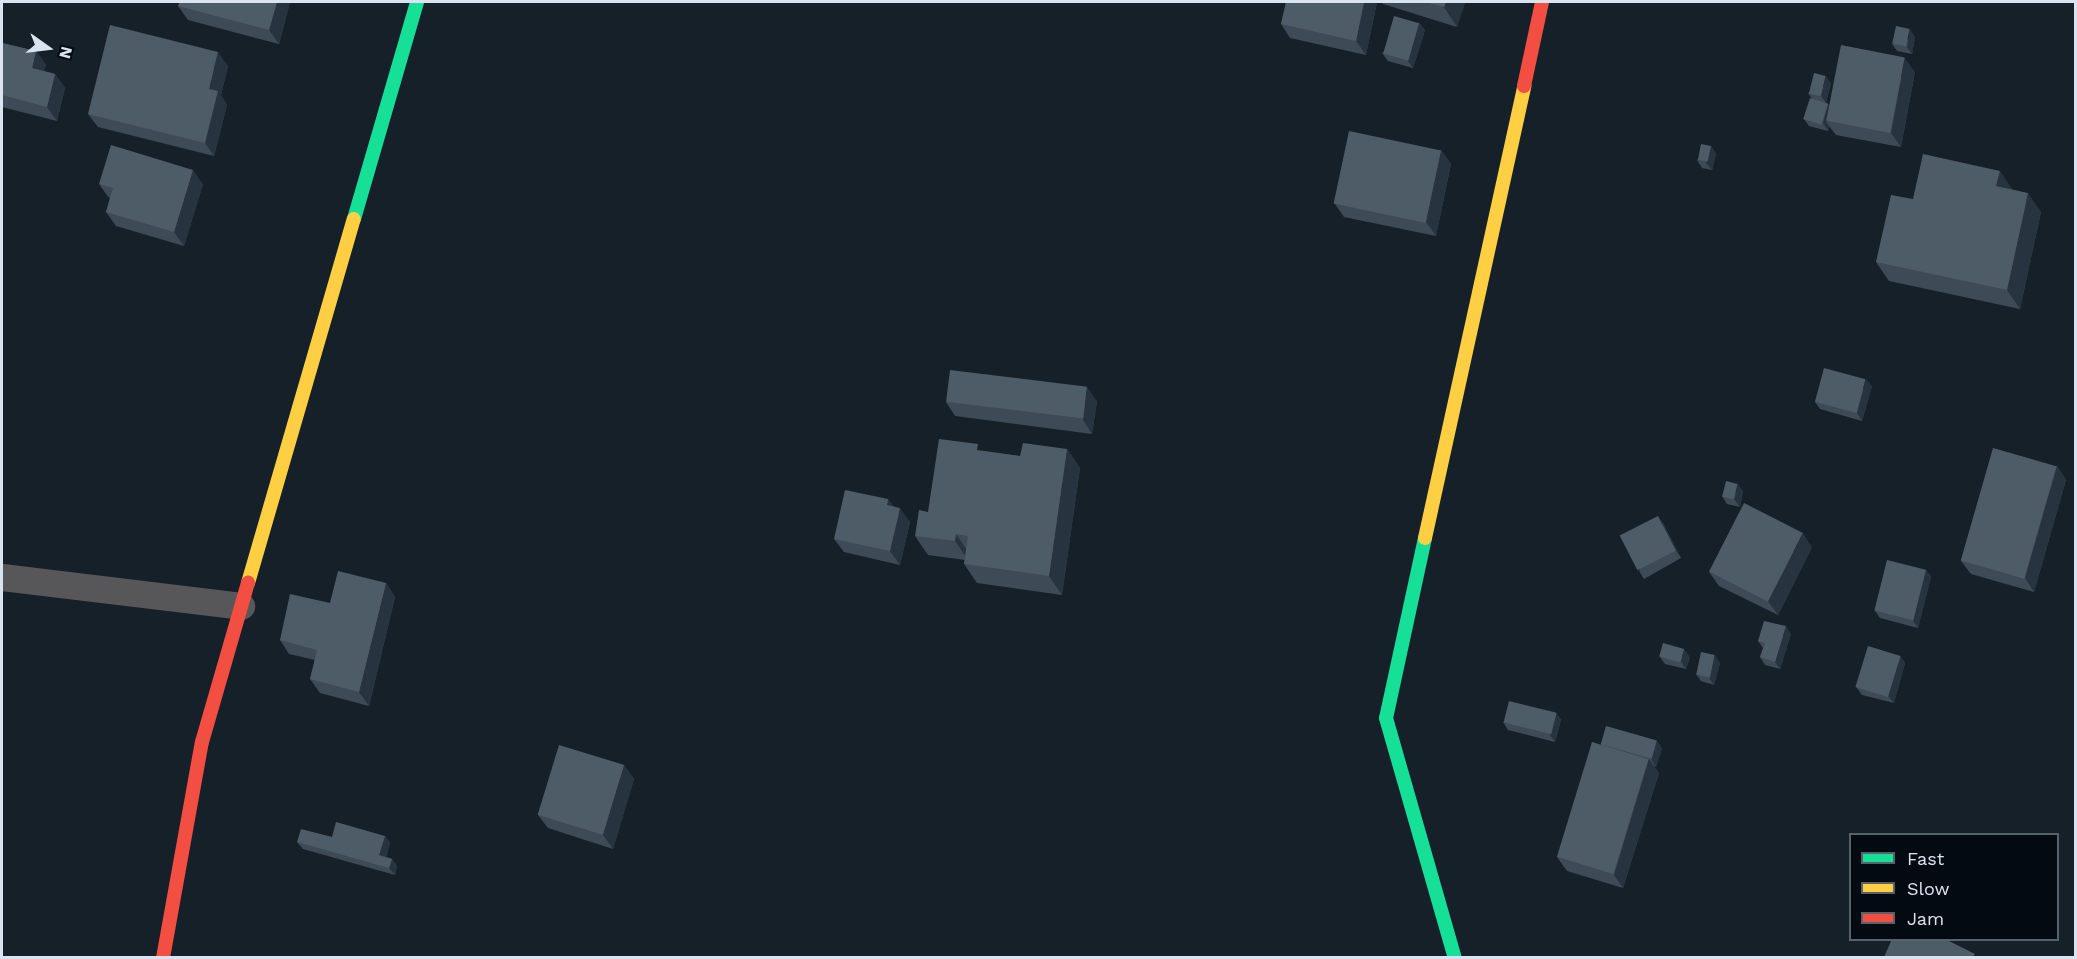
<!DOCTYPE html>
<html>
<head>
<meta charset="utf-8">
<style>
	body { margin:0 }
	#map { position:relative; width:2077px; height:959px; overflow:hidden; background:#162029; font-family:"Work Sans",sans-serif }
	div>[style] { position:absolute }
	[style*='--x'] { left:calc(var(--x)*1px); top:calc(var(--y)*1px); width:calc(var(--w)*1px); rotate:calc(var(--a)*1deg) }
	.lane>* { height:27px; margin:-13.5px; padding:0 13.5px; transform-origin:13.5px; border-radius:13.5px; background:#575759 }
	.fast>* { height:14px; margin:-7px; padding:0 7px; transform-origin:7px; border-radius:7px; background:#16e098 }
	.slow>* { height:14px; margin:-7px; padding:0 7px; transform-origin:7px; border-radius:7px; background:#ffcf43 }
	.jam>* { height:14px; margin:-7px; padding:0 7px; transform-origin:7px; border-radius:7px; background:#f24e42 }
	.wall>* { inset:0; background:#3e4b57 }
	.shaded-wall>* { inset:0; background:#27333e }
	.building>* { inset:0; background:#4e5c68; transform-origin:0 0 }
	span { translate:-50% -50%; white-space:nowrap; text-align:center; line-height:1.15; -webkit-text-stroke:4.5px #040a11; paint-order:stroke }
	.frame { position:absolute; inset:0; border:3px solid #d9e4f0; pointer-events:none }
	.legend { position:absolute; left:1849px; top:833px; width:210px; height:108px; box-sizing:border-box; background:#040a11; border:2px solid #59616a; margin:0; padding:8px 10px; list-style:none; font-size:18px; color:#d9e4f0 }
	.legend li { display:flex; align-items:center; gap:12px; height:30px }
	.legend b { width:30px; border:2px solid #59616a }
	.north { position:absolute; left:18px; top:18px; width:60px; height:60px; -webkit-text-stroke:4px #040a11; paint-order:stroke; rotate:104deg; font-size:16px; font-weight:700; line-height:24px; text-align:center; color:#d9e4f0 }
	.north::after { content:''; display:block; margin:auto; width:21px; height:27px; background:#d9e4f0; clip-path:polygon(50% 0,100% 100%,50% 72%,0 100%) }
</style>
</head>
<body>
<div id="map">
	<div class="lane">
		<div style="--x:2;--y:577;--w:241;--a:6.9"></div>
	</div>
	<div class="fast">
		<div style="--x:354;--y:219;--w:226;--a:-73.8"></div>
		<div style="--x:1425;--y:538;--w:184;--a:102.2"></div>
		<div style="--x:1386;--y:718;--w:250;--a:74"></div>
	</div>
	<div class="slow">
		<div style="--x:1425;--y:538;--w:463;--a:-77.6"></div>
		<div style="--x:248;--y:583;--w:379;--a:-73.8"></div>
	</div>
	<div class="jam">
		<div style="--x:1524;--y:86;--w:86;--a:-77.9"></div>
		<div style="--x:163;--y:958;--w:219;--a:-79.8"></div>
		<div style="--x:202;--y:742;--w:166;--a:-73.9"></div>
	</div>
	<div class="wall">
		<div style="clip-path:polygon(180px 2px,290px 2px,279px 44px,188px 20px,178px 6px)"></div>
		<div style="clip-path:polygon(1286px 2px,1377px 2px,1366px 55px,1290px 38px,1281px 24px)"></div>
		<div style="clip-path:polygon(1382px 2px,1465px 2px,1457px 27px,1383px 4px)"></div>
		<div style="clip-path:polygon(1419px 23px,1425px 30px,1413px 68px,1388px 61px,1382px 53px)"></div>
		<div style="clip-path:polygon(1915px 37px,1912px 54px,1897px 51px,1892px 44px)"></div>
		<div style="clip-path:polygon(2px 43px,36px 51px,46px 65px,44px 71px,55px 74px,65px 88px,57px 121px,2px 107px)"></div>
		<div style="clip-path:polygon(228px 66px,221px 95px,227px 105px,214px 156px,98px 127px,88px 114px)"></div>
		<div style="clip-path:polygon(1915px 72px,1901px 147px,1836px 135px,1829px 126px,1828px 131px,1809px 126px,1804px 119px,1812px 99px,1808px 93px,1831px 83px,1826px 103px,1829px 105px)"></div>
		<div style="clip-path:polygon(1711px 146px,1716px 154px,1712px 170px,1702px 168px,1697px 160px)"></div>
		<div style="clip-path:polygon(1441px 150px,1451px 164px,1436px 236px,1344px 217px,1335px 204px)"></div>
		<div style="clip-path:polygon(99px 184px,203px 184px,184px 246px,116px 226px,106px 212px,110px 198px,109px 198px)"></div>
		<div style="clip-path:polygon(2013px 190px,2041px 212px,2020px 309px,1889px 281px,1876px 262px,1913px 199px)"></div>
		<div style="clip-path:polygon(1872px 386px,1862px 421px,1820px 409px,1815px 402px)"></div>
		<div style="clip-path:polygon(1097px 401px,1092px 434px,955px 416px,946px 402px)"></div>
		<div style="clip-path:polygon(1067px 449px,1080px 468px,1062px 595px,977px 583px,964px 564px,965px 560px,928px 555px,915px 536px,928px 512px,982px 451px,1020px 456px)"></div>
		<div style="clip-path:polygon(2057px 466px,2066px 480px,2034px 592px,1971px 574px,1961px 561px)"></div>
		<div style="clip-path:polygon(1743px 491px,1740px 507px,1727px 504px,1722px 496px)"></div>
		<div style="clip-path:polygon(888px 499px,894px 507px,910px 522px,900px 565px,844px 552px,834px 539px)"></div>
		<div style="clip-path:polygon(1663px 523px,1681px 558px,1644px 579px,1639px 571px)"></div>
		<div style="clip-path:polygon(1812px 547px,1778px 615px,1719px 586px,1709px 572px)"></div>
		<div style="clip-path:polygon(1926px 570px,1931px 577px,1918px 628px,1880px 618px,1875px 611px)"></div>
		<div style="clip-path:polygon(386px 583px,395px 597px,369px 706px,320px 693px,310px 679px,315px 660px,289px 654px,280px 640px,330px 603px)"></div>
		<div style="clip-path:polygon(1791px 634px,1780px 669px,1765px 665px,1760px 657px,1763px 648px,1758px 641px)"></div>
		<div style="clip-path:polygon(1900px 656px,1905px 663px,1894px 703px,1862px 695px,1856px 687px)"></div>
		<div style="clip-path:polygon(1660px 657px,1690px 657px,1686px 669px,1665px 664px)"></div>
		<div style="clip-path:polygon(1720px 663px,1714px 685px,1701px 681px,1696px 674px)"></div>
		<div style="clip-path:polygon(1556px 713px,1561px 720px,1555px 742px,1508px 730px,1503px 722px)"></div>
		<div style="clip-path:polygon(1601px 744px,1662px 748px,1656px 767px,1654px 766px,1659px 773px,1623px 888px,1567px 871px,1557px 857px)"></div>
		<div style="clip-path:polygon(624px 765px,634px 779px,613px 849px,548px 828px,538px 815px)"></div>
		<div style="clip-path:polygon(385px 836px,390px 843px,386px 857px,392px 859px,397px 866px,395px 875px,303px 849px,297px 842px,332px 837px)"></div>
	</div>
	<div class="shaded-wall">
		<div style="clip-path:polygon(277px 2px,290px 2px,279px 44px,269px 30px)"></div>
		<div style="clip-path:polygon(1364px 2px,1377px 2px,1366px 55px,1356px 41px)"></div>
		<div style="clip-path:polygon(1446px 2px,1465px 2px,1457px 27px,1444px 7px)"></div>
		<div style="clip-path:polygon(1419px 23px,1425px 30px,1413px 68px,1408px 61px)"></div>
		<div style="clip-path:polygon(1910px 29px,1915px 37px,1912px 54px,1907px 47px)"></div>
		<div style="clip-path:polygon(36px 51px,46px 65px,42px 82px,32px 68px)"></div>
		<div style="clip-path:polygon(218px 52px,228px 66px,221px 95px,227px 105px,214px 156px,205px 143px,209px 89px)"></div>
		<div style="clip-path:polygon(1905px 58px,1915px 72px,1901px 147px,1891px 133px)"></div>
		<div style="clip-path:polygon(55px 74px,65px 88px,57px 121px,47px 107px)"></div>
		<div style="clip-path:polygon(1826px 76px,1831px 83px,1826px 103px,1821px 96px)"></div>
		<div style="clip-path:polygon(1828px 104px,1833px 111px,1826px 121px,1829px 126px,1828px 131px,1823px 123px)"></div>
		<div style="clip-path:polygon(1711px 146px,1716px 154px,1712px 170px,1706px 163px)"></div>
		<div style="clip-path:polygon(1441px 150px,1451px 164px,1436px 236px,1426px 222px)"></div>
		<div style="clip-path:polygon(193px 170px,203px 184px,184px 246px,174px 232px)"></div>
		<div style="clip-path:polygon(2000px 171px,2013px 190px,1996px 186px)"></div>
		<div style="clip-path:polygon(2028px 193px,2041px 212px,2020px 309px,2007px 290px)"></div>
		<div style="clip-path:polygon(1866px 379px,1872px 386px,1862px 421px,1857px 413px)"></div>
		<div style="clip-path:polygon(1087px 387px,1097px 401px,1092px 434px,1083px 420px)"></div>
		<div style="clip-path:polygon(1067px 449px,1080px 468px,1062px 595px,1049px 576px)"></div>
		<div style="clip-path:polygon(2057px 466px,2066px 480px,2034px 592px,2025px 578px)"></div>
		<div style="clip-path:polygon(1738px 484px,1743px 491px,1740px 507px,1734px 499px)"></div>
		<div style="clip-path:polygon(888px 499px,898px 513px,887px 505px)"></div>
		<div style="clip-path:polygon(900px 508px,910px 522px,900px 565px,890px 551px)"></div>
		<div style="clip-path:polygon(1658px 516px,1663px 523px,1681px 558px,1676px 551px)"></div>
		<div style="clip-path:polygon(1803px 533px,1812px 547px,1778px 615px,1768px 601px)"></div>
		<div style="clip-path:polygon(956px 534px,969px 553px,968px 560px,955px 541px)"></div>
		<div style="clip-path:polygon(1926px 570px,1931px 577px,1918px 628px,1913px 621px)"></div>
		<div style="clip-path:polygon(386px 583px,395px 597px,369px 706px,359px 692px)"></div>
		<div style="clip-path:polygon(1786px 626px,1791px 634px,1780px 669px,1775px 662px)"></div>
		<div style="clip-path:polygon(1684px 649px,1690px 657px,1686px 669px,1681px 662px)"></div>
		<div style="clip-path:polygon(1715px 655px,1720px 663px,1714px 685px,1709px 678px)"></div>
		<div style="clip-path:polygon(1900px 656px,1905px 663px,1894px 703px,1888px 696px)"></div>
		<div style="clip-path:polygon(1556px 713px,1561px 720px,1555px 742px,1550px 735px)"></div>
		<div style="clip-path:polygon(1657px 741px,1662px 748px,1656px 767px,1651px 759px)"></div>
		<div style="clip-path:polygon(1649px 759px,1659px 773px,1623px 888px,1614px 875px)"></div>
		<div style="clip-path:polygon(624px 765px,634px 779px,613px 849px,603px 835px)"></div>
		<div style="clip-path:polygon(385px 836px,390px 843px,385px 862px,379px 855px)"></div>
		<div style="clip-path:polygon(392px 859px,397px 866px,395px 875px,389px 868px)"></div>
	</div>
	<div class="building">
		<div style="clip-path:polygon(180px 2px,277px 2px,269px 30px,178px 6px)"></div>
		<div style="clip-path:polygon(1286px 2px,1364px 2px,1356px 41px,1281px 24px)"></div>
		<div style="clip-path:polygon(1425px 2px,1446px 2px,1444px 7px)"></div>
		<div style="left:1394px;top:16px;width:26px;height:39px;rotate:16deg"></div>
		<div style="clip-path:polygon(110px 25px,218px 52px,209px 89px,218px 91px,205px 143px,88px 114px)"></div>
		<div style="left:1896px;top:26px;width:14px;height:18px;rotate:12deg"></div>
		<div style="clip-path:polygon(2px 43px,36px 51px,32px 68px,55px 74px,47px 107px,2px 95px)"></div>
		<div style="left:1841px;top:45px;width:65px;height:77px;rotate:11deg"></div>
		<div style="left:1814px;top:73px;width:12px;height:21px;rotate:14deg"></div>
		<div style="left:1810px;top:98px;width:19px;height:22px;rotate:18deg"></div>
		<div style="left:1349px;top:131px;width:94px;height:74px;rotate:12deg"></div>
		<div style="left:1701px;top:144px;width:10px;height:16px;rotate:11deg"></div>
		<div style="clip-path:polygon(111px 145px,193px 170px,174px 232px,106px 212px,113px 188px,99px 184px)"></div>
		<div style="clip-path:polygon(1923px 154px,2000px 171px,1996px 186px,2028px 193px,2007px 290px,1876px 262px,1891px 195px,1913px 199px)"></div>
		<div style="left:1824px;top:368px;width:43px;height:35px;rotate:15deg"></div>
		<div style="left:950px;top:370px;width:138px;height:32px;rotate:7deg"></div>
		<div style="clip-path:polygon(939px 439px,978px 444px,977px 450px,1020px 456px,1023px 443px,1067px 449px,1049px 576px,964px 564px,968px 536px,956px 534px,955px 541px,915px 536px,919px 510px,928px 512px)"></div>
		<div style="left:1993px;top:448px;width:66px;height:117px;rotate:16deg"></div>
		<div style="left:1726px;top:481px;width:12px;height:16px;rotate:14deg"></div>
		<div style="clip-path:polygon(845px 490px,888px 499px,887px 505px,900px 508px,890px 551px,834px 539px)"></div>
		<div style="left:1744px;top:503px;width:66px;height:77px;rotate:27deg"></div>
		<div style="left:1658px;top:516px;width:39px;height:43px;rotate:63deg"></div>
		<div style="left:1887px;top:560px;width:40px;height:52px;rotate:14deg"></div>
		<div style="clip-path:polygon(338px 571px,386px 583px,359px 692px,310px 679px,317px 650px,280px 640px,290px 594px,330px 603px)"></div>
		<div style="clip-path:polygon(1764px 621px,1786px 626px,1775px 662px,1760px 657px,1765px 643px,1758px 641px)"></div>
		<div style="left:1663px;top:643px;width:22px;height:14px;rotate:16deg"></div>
		<div style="left:1868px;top:646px;width:34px;height:43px;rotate:17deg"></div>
		<div style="left:1701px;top:652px;width:14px;height:23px;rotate:12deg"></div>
		<div style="left:1509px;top:701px;width:49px;height:22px;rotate:14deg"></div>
		<div style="left:1606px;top:726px;width:53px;height:19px;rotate:16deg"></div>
		<div style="left:1592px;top:742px;width:59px;height:120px;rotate:17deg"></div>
		<div style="left:559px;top:745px;width:68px;height:73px;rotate:17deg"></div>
		<div style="clip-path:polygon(336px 822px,385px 836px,379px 855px,392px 859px,389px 868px,297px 842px,301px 829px,332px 837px)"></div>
		<div style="clip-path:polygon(1892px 939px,1945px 939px,1975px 954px,1973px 957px,1884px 957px)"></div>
	</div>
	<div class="frame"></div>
	<ul class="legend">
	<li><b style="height:8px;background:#16e098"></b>Fast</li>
	<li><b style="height:8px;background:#ffcf43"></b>Slow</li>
	<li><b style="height:8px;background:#f24e42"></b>Jam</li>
	</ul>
	<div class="north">N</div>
</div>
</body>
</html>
